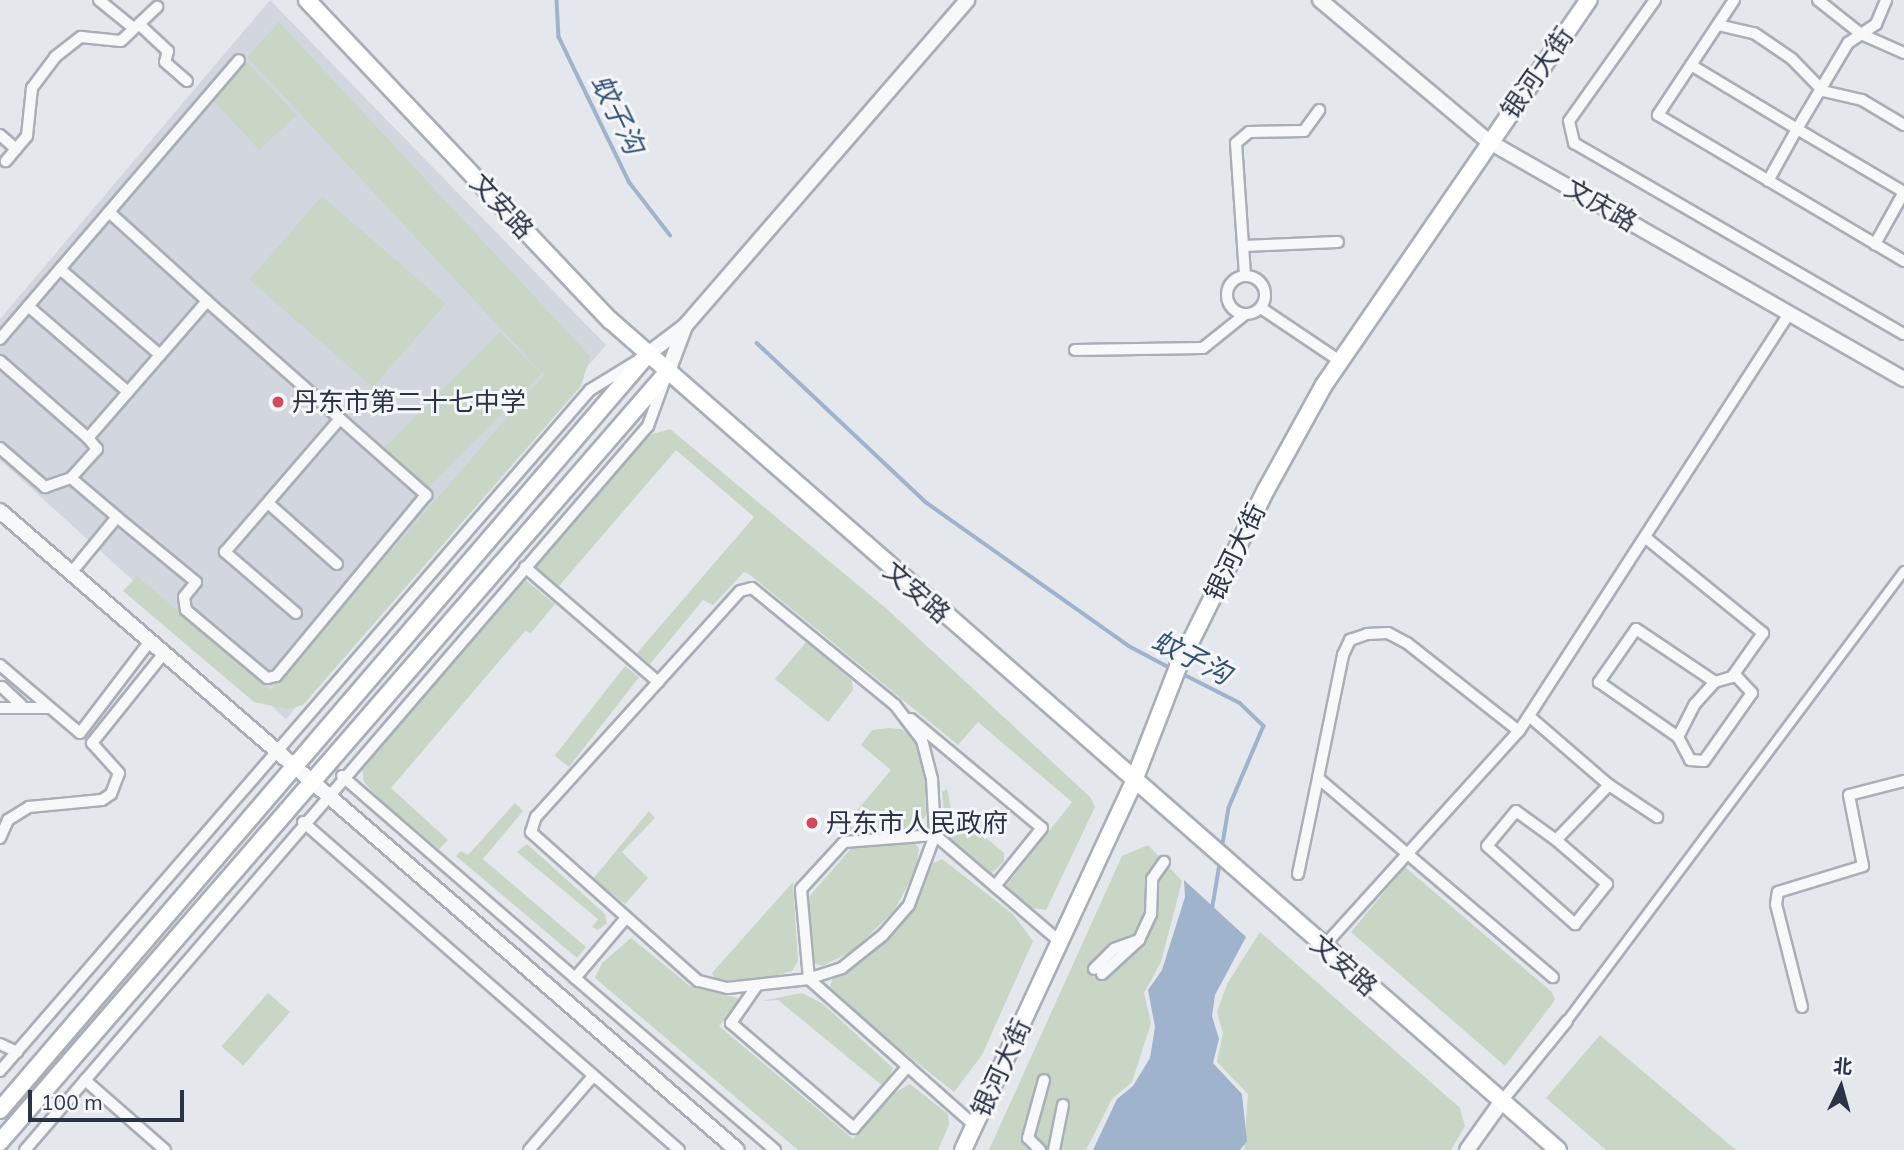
<!DOCTYPE html>
<html>
<head>
<meta charset="utf-8">
<style>
	body { margin:0 }
	#map { position:relative; width:1904px; height:1150px; overflow:hidden; background:#e4e7ec; font-family:Mulish,"Noto Sans SC",sans-serif }
	div>[style] { position:absolute }
	[style*='--x'] { left:calc(var(--x)*1px); top:calc(var(--y)*1px); width:calc(var(--w)*1px); rotate:calc(var(--a)*1deg) }
	.built>* { inset:0; background:#d2d6de }
	.green>* { inset:0; background:#c9d6c5; transform-origin:0 0 }
	.water>* { inset:0; background:#9fb4cc }
	.stream>* { height:3.5px; margin:-1.75px; padding:0 1.75px; transform-origin:1.75px; border-radius:1.75px; background:#9fb4cc }
	.roads { filter:drop-shadow(2px 0 #a9aeb7) drop-shadow(-2px 0 #a9aeb7) drop-shadow(0 2px #a9aeb7) drop-shadow(0 -2px #a9aeb7) }
	.pedestrian>* { height:8px; margin:-4px; padding:0 4px; transform-origin:4px; border-radius:4px; background:#f7f8fa }
	.minor>* { height:10px; margin:-5px; padding:0 5px; transform-origin:5px; border-radius:5px; background:#f7f8fa }
	.minor>.ring { margin:-5px; padding:0; box-sizing:content-box; background:none; border:10px solid #f7f8fa; border-radius:50% }
	.tertiary>* { height:14px; margin:-7px; padding:0 7px; transform-origin:7px; border-radius:7px; background:#f7f8fa }
	.secondary>* { height:16px; margin:-8px; padding:0 8px; transform-origin:8px; border-radius:8px; background:#fff }
	.dots>* { width:19px; height:19px; translate:-50% -50%; box-sizing:border-box; border:4px solid #f4f6f9; border-radius:50% }
	span { translate:-50% -50%; white-space:nowrap; text-align:center; line-height:1.15; -webkit-text-stroke:6px #f4f6f9; paint-order:stroke }
	.street-label { font-size:26px; color:#2b3445 }
	.poi-label { font-size:26px; color:#2b3445 }
	.left { translate:0 -50%; text-align:left }
	.water-label { font-size:28px; color:#34527a; font-style:italic }
	.north { position:absolute; left:1806px; top:1052px; width:70px; height:70px; -webkit-text-stroke:5px #f4f6f9; paint-order:stroke; rotate:5deg; font-size:19px; font-weight:700; line-height:28px; text-align:center; color:#2b3445 }
	.north::after { content:''; display:block; margin:auto; width:24px; height:32px; background:#2b3445; clip-path:polygon(50% 0,100% 100%,50% 72%,0 100%) }
	.scale { position:absolute; left:28px; top:1090px; width:156px; height:32px; box-sizing:border-box; border:4px solid #2b3445; border-top:0; padding-left:9px; font-size:21px; line-height:24px; white-space:nowrap; color:#2b3445; -webkit-text-stroke:5px #f4f6f9; paint-order:stroke }
</style>
</head>
<body>
<div id="map">
	<div class="built">
		<div style="clip-path:polygon(270px 0,606px 345px,286px 719px,0 460px,0 319px)"></div>
	</div>
	<div class="green">
		<div style="clip-path:polygon(279px 22px,590px 356px,581px 386px,303px 705px,287px 709px,254px 702px,123px 591px,137px 576px,271px 690px,544px 375px,247px 57px)"></div>
		<div style="left:246px;top:61px;width:74px;height:51px;rotate:47deg"></div>
		<div style="left:322px;top:196px;width:164px;height:111px;rotate:41deg"></div>
		<div style="left:500px;top:332px;width:59px;height:165px;rotate:45deg"></div>
		<div style="clip-path:polygon(670px 429px,888px 610px,1090px 797px,1095px 807px,1046px 910px,1027px 907px,1006px 886px,1072px 802px,978px 722px,958px 745px,749px 574px,744px 572px,713px 605px,703px 600px,650px 664px,637px 653px,754px 517px,676px 450px,559px 586px,533px 564px,646px 436px)"></div>
		<div style="clip-path:polygon(523px 578px,555px 604px,531px 633px,525px 631px,391px 788px,448px 840px,439px 849px,378px 798px,364px 782px,362px 768px,367px 754px)"></div>
		<div style="clip-path:polygon(807px 641px,852px 681px,853px 690px,828px 722px,775px 679px)"></div>
		<div style="left:625px;top:666px;width:18px;height:114px;rotate:38deg"></div>
		<div style="clip-path:polygon(888px 728px,902px 729px,914px 739px,925px 773px,926px 816px,912px 829px,839px 832px,891px 770px,861px 745px,872px 730px)"></div>
		<div style="clip-path:polygon(947px 789px,951px 808px,1004px 853px,1004px 861px,991px 874px,946px 838px,942px 792px)"></div>
		<div style="clip-path:polygon(515px 803px,523px 811px,483px 859px,586px 947px,577px 958px,456px 856px,461px 851px,468px 855px)"></div>
		<div style="clip-path:polygon(649px 811px,655px 818px,622px 852px,648px 878px,625px 904px,593px 879px)"></div>
		<div style="clip-path:polygon(913px 842px,919px 848px,916px 869px,894px 911px,853px 951px,822px 966px,811px 962px,808px 898px,855px 844px)"></div>
		<div style="clip-path:polygon(527px 844px,605px 914px,607px 923px,598px 930px,592px 927px,598px 919px,517px 852px)"></div>
		<div style="clip-path:polygon(1148px 845px,1182px 881px,1161px 962px,1144px 993px,1151px 1023px,1132px 1082px,1112px 1099px,1086px 1150px,989px 1150px,1122px 856px)"></div>
		<div style="clip-path:polygon(942px 859px,1013px 914px,1033px 941px,982px 1055px,954px 1092px,836px 998px,830px 987px,833px 977px,883px 944px,921px 892px,932px 864px)"></div>
		<div style="clip-path:polygon(1405px 867px,1552px 992px,1555px 1000px,1505px 1066px,1351px 932px)"></div>
		<div style="clip-path:polygon(793px 882px,798px 961px,792px 971px,754px 982px,715px 979px,712px 973px)"></div>
		<div style="clip-path:polygon(1260px 932px,1460px 1108px,1465px 1126px,1451px 1150px,1244px 1150px,1248px 1094px,1217px 1062px,1223px 1033px,1217px 1012px,1227px 984px)"></div>
		<div style="clip-path:polygon(631px 938px,690px 986px,737px 998px,740px 1002px,719px 1026px,853px 1139px,889px 1096px,910px 1084px,948px 1114px,949px 1125px,938px 1150px,798px 1150px,595px 978px,602px 963px)"></div>
		<div style="left:268px;top:993px;width:29px;height:71px;rotate:41deg"></div>
		<div style="clip-path:polygon(802px 993px,823px 1004px,893px 1068px,884px 1087px,778px 1000px,761px 1001px)"></div>
		<div style="clip-path:polygon(1600px 1035px,1730px 1145px,1737px 1150px,1606px 1150px,1546px 1098px)"></div>
	</div>
	<div class="water">
		<div style="clip-path:polygon(1184px 880px,1246px 937px,1215px 995px,1212px 1016px,1219px 1039px,1213px 1063px,1242px 1094px,1247px 1141px,1240px 1150px,1093px 1150px,1117px 1099px,1133px 1086px,1150px 1058px,1155px 1027px,1148px 990px,1162px 970px,1185px 897px)"></div>
	</div>
	<div class="stream">
		<div style="--x:557;--y:0;--w:37;--a:87"></div>
		<div style="--x:559;--y:37;--w:162;--a:64.1"></div>
		<div style="--x:630;--y:183;--w:66;--a:52.4"></div>
		<div style="--x:757;--y:343;--w:233;--a:43.3"></div>
		<div style="--x:927;--y:503;--w:247;--a:35.3"></div>
		<div style="--x:1129;--y:646;--w:49;--a:28.1"></div>
		<div style="--x:1179;--y:672;--w:68;--a:26.9"></div>
		<div style="--x:1240;--y:703;--w:33;--a:44"></div>
		<div style="--x:1264;--y:726;--w:89;--a:113.1"></div>
		<div style="--x:1229;--y:808;--w:43;--a:99.5"></div>
		<div style="--x:1212;--y:909;--w:49;--a:-80.5"></div>
	</div>
	<div class="roads">
		<div class="pedestrian">
			<div style="--x:1567;--y:1021;--w:562;--a:-53.17"></div>
		</div>
		<div class="minor">
			<div style="--x:99;--y:0;--w:41;--a:39.1"></div>
			<div style="--x:1655;--y:0;--w:148;--a:125.4"></div>
			<div style="--x:1569;--y:121;--w:23;--a:77"></div>
			<div style="--x:1574;--y:143;--w:381;--a:30.1"></div>
			<div style="--x:1734;--y:0;--w:138;--a:123.5"></div>
			<div style="--x:1658;--y:115;--w:286;--a:30.7"></div>
			<div style="--x:1818;--y:0;--w:55;--a:38.3"></div>
			<div style="--x:1861;--y:34;--w:47;--a:23.8"></div>
			<div style="--x:1718;--y:25;--w:37;--a:13"></div>
			<div style="--x:1754;--y:33;--w:46;--a:34.4"></div>
			<div style="--x:1792;--y:59;--w:45;--a:45.9"></div>
			<div style="--x:1823;--y:91;--w:40;--a:13"></div>
			<div style="--x:1862;--y:100;--w:49;--a:30.8"></div>
			<div style="--x:141;--y:26;--w:37;--a:43"></div>
			<div style="--x:168;--y:51;--w:11;--a:105"></div>
			<div style="--x:165;--y:62;--w:29;--a:41"></div>
			<div style="--x:1691;--y:65;--w:124;--a:31.1"></div>
			<div style="--x:1797;--y:129;--w:100;--a:-59.3"></div>
			<div style="--x:1848;--y:43;--w:34;--a:-34"></div>
			<div style="--x:1876;--y:24;--w:26;--a:-67"></div>
			<div style="--x:0;--y:135;--w:21;--a:41"></div>
			<div style="--x:16;--y:149;--w:16;--a:130"></div>
			<div style="--x:16;--y:149;--w:17;--a:-50"></div>
			<div style="--x:27;--y:136;--w:48;--a:-84.1"></div>
			<div style="--x:32;--y:88;--w:39;--a:-53"></div>
			<div style="--x:55;--y:57;--w:33;--a:-38"></div>
			<div style="--x:81;--y:37;--w:40;--a:5.7"></div>
			<div style="--x:121;--y:41;--w:50;--a:-43.4"></div>
			<div style="--x:1768;--y:181;--w:60;--a:-60.9"></div>
			<div style="--x:1797;--y:129;--w:124;--a:30.5"></div>
			<div style="--x:1904;--y:192;--w:60;--a:119.1"></div>
			<div style="--x:109;--y:212;--w:132;--a:42.2"></div>
			<div style="--x:1243;--y:246;--w:95;--a:-2.4"></div>
			<div style="--x:60;--y:269;--w:132;--a:40.7"></div>
			<div style="--x:1245;--y:275;--w:132;--a:-93.9"></div>
			<div style="--x:1236;--y:143;--w:17;--a:-40"></div>
			<div style="--x:1249;--y:132;--w:55;--a:-1"></div>
			<div style="--x:1304;--y:131;--w:26;--a:-54"></div>
			<div class="ring" style="left:1227px;top:276px;width:28px;height:28px"></div>
			<div style="--x:28;--y:306;--w:132;--a:40.7"></div>
			<div style="--x:1261;--y:308;--w:95;--a:33.9"></div>
			<div style="--x:0;--y:339;--w:367;--a:-49.4"></div>
			<div style="--x:1075;--y:350;--w:128;--a:-0.9"></div>
			<div style="--x:1203;--y:348;--w:53;--a:-38.8"></div>
			<div style="--x:0;--y:361;--w:117;--a:41.2"></div>
			<div style="--x:0;--y:448;--w:60;--a:40.9"></div>
			<div style="--x:45;--y:487;--w:28;--a:-19"></div>
			<div style="--x:71;--y:478;--w:39;--a:-48"></div>
			<div style="--x:97;--y:449;--w:14;--a:-129"></div>
			<div style="--x:88;--y:438;--w:181;--a:-49"></div>
			<div style="--x:207;--y:301;--w:293;--a:41.5"></div>
			<div style="--x:426;--y:495;--w:235;--a:129.6"></div>
			<div style="--x:276;--y:676;--w:9;--a:167"></div>
			<div style="--x:267;--y:678;--w:106;--a:-140"></div>
			<div style="--x:186;--y:610;--w:13;--a:-99"></div>
			<div style="--x:184;--y:597;--w:19;--a:-51"></div>
			<div style="--x:196;--y:582;--w:102;--a:-140.6"></div>
			<div style="--x:117;--y:517;--w:72;--a:129.4"></div>
			<div style="--x:71;--y:478;--w:60;--a:40.3"></div>
			<div style="--x:268;--y:503;--w:92;--a:41.5"></div>
			<div style="--x:1646;--y:538;--w:151;--a:39.1"></div>
			<div style="--x:1763;--y:633;--w:54;--a:125.2"></div>
			<div style="--x:1732;--y:677;--w:18;--a:164"></div>
			<div style="--x:1715;--y:682;--w:95;--a:-146.1"></div>
			<div style="--x:1636;--y:629;--w:65;--a:124.9"></div>
			<div style="--x:1599;--y:682;--w:96;--a:34.8"></div>
			<div style="--x:1678;--y:737;--w:37;--a:-63"></div>
			<div style="--x:1695;--y:704;--w:30;--a:-48"></div>
			<div style="--x:525;--y:567;--w:176;--a:40.8"></div>
			<div style="--x:296;--y:613;--w:94;--a:-139.3"></div>
			<div style="--x:225;--y:552;--w:176;--a:-49.2"></div>
			<div style="--x:0;--y:665;--w:105;--a:40.4"></div>
			<div style="--x:80;--y:733;--w:116;--a:-52.7"></div>
			<div style="--x:2;--y:687;--w:26;--a:43"></div>
			<div style="--x:0;--y:708;--w:48;--a:0"></div>
			<div style="--x:1529;--y:716;--w:106;--a:40.8"></div>
			<div style="--x:1609;--y:785;--w:76;--a:133.9"></div>
			<div style="--x:1556;--y:840;--w:49;--a:-144.1"></div>
			<div style="--x:1516;--y:811;--w:45;--a:129.6"></div>
			<div style="--x:1487;--y:846;--w:118;--a:41.6"></div>
			<div style="--x:1575;--y:924;--w:51;--a:-51.3"></div>
			<div style="--x:1607;--y:884;--w:67;--a:-139.2"></div>
			<div style="--x:911;--y:719;--w:170;--a:39.8"></div>
			<div style="--x:1042;--y:828;--w:75;--a:129"></div>
			<div style="--x:1678;--y:737;--w:26;--a:62"></div>
			<div style="--x:1690;--y:760;--w:14;--a:4"></div>
			<div style="--x:1704;--y:761;--w:83;--a:-54.8"></div>
			<div style="--x:1752;--y:693;--w:26;--a:-133"></div>
			<div style="--x:342;--y:776;--w:308;--a:40.9"></div>
			<div style="--x:575;--y:978;--w:77;--a:-49.7"></div>
			<div style="--x:1318;--y:778;--w:126;--a:-78.5"></div>
			<div style="--x:1343;--y:655;--w:17;--a:-65"></div>
			<div style="--x:1350;--y:640;--w:18;--a:-19"></div>
			<div style="--x:1367;--y:634;--w:21;--a:-3"></div>
			<div style="--x:1388;--y:633;--w:21;--a:28"></div>
			<div style="--x:1407;--y:643;--w:142;--a:38.2"></div>
			<div style="--x:1609;--y:785;--w:58;--a:33.7"></div>
			<div style="--x:303;--y:822;--w:499;--a:41.1"></div>
			<div style="--x:935;--y:835;--w:75;--a:110.4"></div>
			<div style="--x:909;--y:905;--w:40;--a:131"></div>
			<div style="--x:883;--y:935;--w:53;--a:141.2"></div>
			<div style="--x:842;--y:968;--w:35;--a:162"></div>
			<div style="--x:809;--y:979;--w:90;--a:-95.1"></div>
			<div style="--x:801;--y:889;--w:64;--a:-47.5"></div>
			<div style="--x:844;--y:842;--w:91;--a:-4.4"></div>
			<div style="--x:0;--y:838;--w:20;--a:-66"></div>
			<div style="--x:8;--y:820;--w:25;--a:-32"></div>
			<div style="--x:29;--y:807;--w:73;--a:-5.5"></div>
			<div style="--x:102;--y:800;--w:11;--a:-34"></div>
			<div style="--x:111;--y:794;--w:22;--a:-69"></div>
			<div style="--x:119;--y:773;--w:40;--a:-132"></div>
			<div style="--x:92;--y:743;--w:115;--a:-51.3"></div>
			<div style="--x:1298;--y:874;--w:98;--a:-78.2"></div>
			<div style="--x:1318;--y:778;--w:308;--a:40.3"></div>
			<div style="--x:1323;--y:947;--w:292;--a:-47.8"></div>
			<div style="--x:1519;--y:731;--w:498;--a:-57.1"></div>
			<div style="--x:1094;--y:969;--w:28;--a:-45"></div>
			<div style="--x:1114;--y:949;--w:27;--a:-20"></div>
			<div style="--x:1139;--y:940;--w:29;--a:-65"></div>
			<div style="--x:1151;--y:914;--w:35;--a:-88"></div>
			<div style="--x:1152;--y:879;--w:21;--a:-55"></div>
			<div style="--x:1102;--y:974;--w:49;--a:-42.5"></div>
			<div style="--x:575;--y:978;--w:264;--a:40.7"></div>
			<div style="--x:756;--y:987;--w:44;--a:124.8"></div>
			<div style="--x:731;--y:1023;--w:162;--a:40.5"></div>
			<div style="--x:854;--y:1128;--w:82;--a:-48.9"></div>
			<div style="--x:1802;--y:1007;--w:106;--a:-104.2"></div>
			<div style="--x:1776;--y:904;--w:12;--a:-81"></div>
			<div style="--x:1778;--y:892;--w:89;--a:-17"></div>
			<div style="--x:1863;--y:866;--w:72;--a:-101.2"></div>
			<div style="--x:1849;--y:795;--w:57;--a:-14.3"></div>
			<div style="--x:0;--y:1044;--w:19;--a:25"></div>
			<div style="--x:0;--y:1071;--w:901;--a:-49.1"></div>
			<div style="--x:590;--y:390;--w:55;--a:-31.7"></div>
			<div style="--x:85;--y:1080;--w:106;--a:41.2"></div>
			<div style="--x:1502;--y:1101;--w:103;--a:-50.9"></div>
			<div style="--x:974;--y:1125;--w:220;--a:-138.5"></div>
			<div style="--x:809;--y:979;--w:82;--a:173.7"></div>
			<div style="--x:727;--y:988;--w:30;--a:-166"></div>
			<div style="--x:698;--y:981;--w:224;--a:-138.3"></div>
			<div style="--x:531;--y:832;--w:16;--a:-72"></div>
			<div style="--x:536;--y:817;--w:304;--a:-47.9"></div>
			<div style="--x:740;--y:591;--w:12;--a:-14"></div>
			<div style="--x:752;--y:588;--w:185;--a:39.3"></div>
			<div style="--x:895;--y:705;--w:44;--a:52.4"></div>
			<div style="--x:922;--y:740;--w:40;--a:75.6"></div>
			<div style="--x:932;--y:779;--w:56;--a:86.9"></div>
			<div style="--x:935;--y:835;--w:163;--a:40.5"></div>
			<div style="--x:25;--y:1150;--w:955;--a:-49.29"></div>
			<div style="--x:648;--y:426;--w:50;--a:-70.1"></div>
			<div style="--x:529;--y:1150;--w:98;--a:-49.1"></div>
			<div style="--x:1040;--y:1150;--w:17;--a:-135"></div>
			<div style="--x:1028;--y:1138;--w:60;--a:-74.6"></div>
			<div style="--x:1054;--y:1150;--w:46;--a:-78.7"></div>
		</div>
		<div class="tertiary">
			<div style="--x:1320;--y:0;--w:219;--a:40"></div>
			<div style="--x:1488;--y:141;--w:479;--a:29.8"></div>
			<div style="--x:685;--y:326;--w:431;--a:-49.1"></div>
			<div style="--x:648;--y:354;--w:46;--a:-37.1"></div>
			<div style="--x:685;--y:326;--w:48;--a:110.7"></div>
			<div style="--x:0;--y:511;--w:975;--a:40.93"></div>
			<div style="--x:1467;--y:1150;--w:60;--a:-54.5"></div>
		</div>
		<div class="secondary">
			<div style="--x:307;--y:0;--w:441;--a:46.6"></div>
			<div style="--x:610;--y:320;--w:1260;--a:41.2"></div>
			<div style="--x:0;--y:1110;--w:996;--a:-49.4"></div>
			<div style="--x:0;--y:1142;--w:1020;--a:-49.09"></div>
			<div style="--x:963;--y:1150;--w:404;--a:-65.1"></div>
			<div style="--x:1133;--y:783;--w:124;--a:-68.8"></div>
			<div style="--x:1178;--y:667;--w:198;--a:-63.6"></div>
			<div style="--x:1266;--y:490;--w:120;--a:-61.1"></div>
			<div style="--x:1324;--y:385;--w:467;--a:-55.5"></div>
		</div>
	</div>
	<div class="dots">
		<div style="left:278px;top:402px;background:#d1495b"></div>
		<div style="left:812px;top:823px;background:#d1495b"></div>
	</div>
	<div class="street-label">
		<span style="left:1537px;top:73px;rotate:-55deg">银河大街</span>
		<span style="left:1601px;top:205px;rotate:30deg">文庆路</span>
		<span style="left:502px;top:206px;rotate:47deg">文安路</span>
		<span style="left:1235px;top:552px;rotate:-64deg">银河大街</span>
		<span style="left:917px;top:592px;rotate:41deg">文安路</span>
		<span style="left:1344px;top:965px;rotate:41deg">文安路</span>
		<span style="left:1001px;top:1068px;rotate:-65deg">银河大街</span>
	</div>
	<div class="poi-label">
		<span class="left" style="left:292px;top:402px">丹东市第二十七中学</span>
		<span class="left" style="left:826px;top:823px">丹东市人民政府</span>
	</div>
	<div class="water-label">
		<span style="left:618px;top:114px;rotate:64deg">蚊子沟</span>
		<span style="left:1192px;top:657px;rotate:27deg">蚊子沟</span>
	</div>
	<div class="north">北</div>
	<div class="scale">100 m</div>
</div>
</body>
</html>
